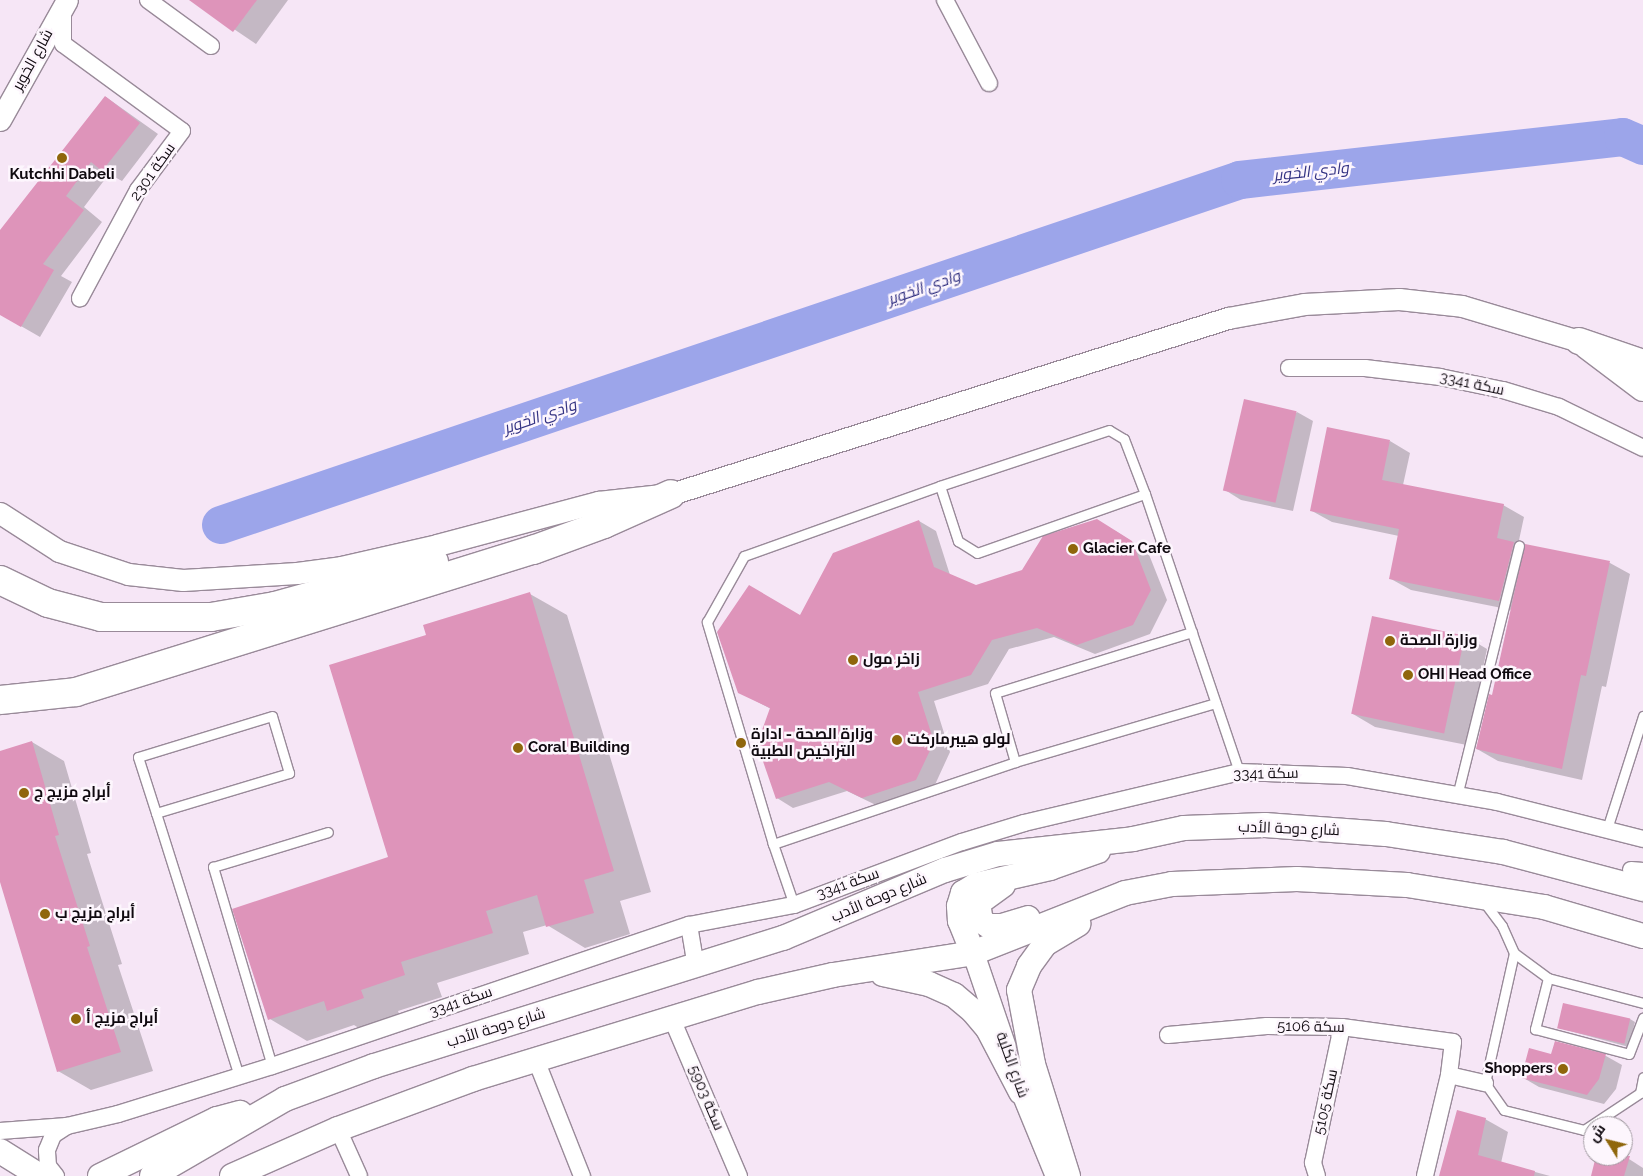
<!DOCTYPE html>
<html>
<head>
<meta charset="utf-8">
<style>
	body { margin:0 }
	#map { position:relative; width:1643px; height:1176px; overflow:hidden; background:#f6e6f6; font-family:Raleway,Cairo,sans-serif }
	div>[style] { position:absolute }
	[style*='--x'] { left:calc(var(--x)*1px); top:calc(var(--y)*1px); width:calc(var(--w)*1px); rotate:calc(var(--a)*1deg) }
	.shadow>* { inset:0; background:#0003 }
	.river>* { height:38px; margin:-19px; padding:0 19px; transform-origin:19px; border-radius:19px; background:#9ca5ea }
	.building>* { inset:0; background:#de94ba; transform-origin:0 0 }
	.roads { filter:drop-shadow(1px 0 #998a99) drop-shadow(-1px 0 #998a99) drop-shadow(0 1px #998a99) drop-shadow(0 -1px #998a99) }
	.service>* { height:9px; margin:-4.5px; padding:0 4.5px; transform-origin:4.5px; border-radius:4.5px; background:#fff }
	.minor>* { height:16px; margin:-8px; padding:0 8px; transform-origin:8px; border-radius:8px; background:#fff }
	.tertiary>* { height:21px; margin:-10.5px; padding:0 10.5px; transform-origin:10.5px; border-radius:10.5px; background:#fff }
	.secondary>* { height:24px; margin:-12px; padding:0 12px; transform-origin:12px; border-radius:12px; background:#fff }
	.primary>* { height:26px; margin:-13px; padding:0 13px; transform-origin:13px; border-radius:13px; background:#fff }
	.trunk>* { height:28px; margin:-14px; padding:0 14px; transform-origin:14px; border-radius:14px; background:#fff }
	.dots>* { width:14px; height:14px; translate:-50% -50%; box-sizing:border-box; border:2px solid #fdf6fd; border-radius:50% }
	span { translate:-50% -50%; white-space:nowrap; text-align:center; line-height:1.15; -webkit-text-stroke:5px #fdf6fd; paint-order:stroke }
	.street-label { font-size:15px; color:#0f090f }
	.poi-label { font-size:15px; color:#0f090f; font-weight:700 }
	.left { translate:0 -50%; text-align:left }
	.right { translate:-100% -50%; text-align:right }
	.water-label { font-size:16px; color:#343383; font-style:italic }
	.north { position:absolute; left:1583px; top:1116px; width:50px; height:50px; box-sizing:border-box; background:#fdf6fd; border:1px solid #9e979e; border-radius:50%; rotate:306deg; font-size:14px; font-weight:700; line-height:20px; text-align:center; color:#0f090f }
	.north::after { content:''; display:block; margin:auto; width:18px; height:22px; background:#8f660c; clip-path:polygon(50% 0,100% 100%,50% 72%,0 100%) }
</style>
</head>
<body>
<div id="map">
	<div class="shadow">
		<div style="clip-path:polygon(191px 0,288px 0,256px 44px)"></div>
		<div style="clip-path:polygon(106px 97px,158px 134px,122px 181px,109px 174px,84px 207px,102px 222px,61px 276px,72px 282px,40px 337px,0 314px,0 232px)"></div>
		<div style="clip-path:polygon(1297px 412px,1313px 421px,1293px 511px,1241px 500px,1225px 490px)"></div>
		<div style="clip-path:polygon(1390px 441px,1410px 453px,1403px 485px,1503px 505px,1524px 517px,1518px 545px,1525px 549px,1610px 563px,1630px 574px,1606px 687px,1602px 686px,1582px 780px,1498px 761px,1477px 749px,1493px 697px,1512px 610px,1411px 590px,1391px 579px,1399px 536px,1332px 522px,1312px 511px)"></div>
		<div style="clip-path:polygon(919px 521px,936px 531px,950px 575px,976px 587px,1022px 571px,1114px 530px,1148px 552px,1167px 600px,1150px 634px,1095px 654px,1054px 637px,1009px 649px,988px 684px,934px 701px,950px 752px,933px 789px,880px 807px,847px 791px,793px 808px,777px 798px,771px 709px,739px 692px,801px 616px)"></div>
		<div style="clip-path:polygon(530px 594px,567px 615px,651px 892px,620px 901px,630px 934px,585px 948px,547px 925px,523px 932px,529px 954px,437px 983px,442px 997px,398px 1011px,401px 1020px,365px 1032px,354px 1025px,307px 1041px,270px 1019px,389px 858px,428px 635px)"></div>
		<div style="clip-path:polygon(1465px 636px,1487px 649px,1467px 745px,1375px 727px,1353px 714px)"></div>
		<div style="clip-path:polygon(32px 742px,64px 761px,91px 853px,87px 854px,122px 964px,118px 965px,153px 1071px,91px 1090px,58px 1071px,0 878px,0 752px)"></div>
		<div style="clip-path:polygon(1630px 1019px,1635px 1022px,1629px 1047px,1559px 1028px)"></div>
		<div style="clip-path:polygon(1555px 1042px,1606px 1056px,1622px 1065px,1616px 1089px,1604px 1104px,1539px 1087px,1522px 1077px,1552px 1055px)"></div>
		<div style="clip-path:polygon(1485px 1119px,1508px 1132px,1501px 1163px,1550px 1176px,1443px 1176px)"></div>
		<div style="clip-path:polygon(1598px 1156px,1629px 1159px,1643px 1168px,1643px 1176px,1592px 1176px)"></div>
	</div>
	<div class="river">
		<div style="--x:221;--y:525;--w:1076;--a:-18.7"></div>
		<div style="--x:1240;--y:180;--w:385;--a:-6.4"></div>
		<div style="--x:1623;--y:137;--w:22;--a:24"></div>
	</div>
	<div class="building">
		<div style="clip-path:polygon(189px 0,257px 0,233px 32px)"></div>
		<div style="clip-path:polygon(105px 96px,140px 123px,102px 171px,91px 162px,66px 196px,84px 210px,43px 264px,54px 270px,21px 327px,0 315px,0 230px)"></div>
		<div style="left:1244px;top:399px;width:54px;height:94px;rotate:13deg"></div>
		<div style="clip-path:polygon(1327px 427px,1390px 440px,1382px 480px,1504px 504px,1497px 538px,1514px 542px,1499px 601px,1389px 579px,1399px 529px,1310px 511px)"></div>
		<div style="clip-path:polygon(1097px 519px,1132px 541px,1151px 590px,1133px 625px,1077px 645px,1037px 628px,992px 640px,971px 675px,918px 692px,934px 742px,916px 780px,862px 798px,829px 782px,776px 799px,757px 744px,770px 708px,738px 693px,717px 632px,749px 585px,800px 615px,833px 553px,919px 520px,934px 567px,976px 585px,1022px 570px,1043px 536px)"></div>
		<div style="clip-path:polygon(1525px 544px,1610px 561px,1586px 676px,1581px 675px,1562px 769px,1476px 749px,1489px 694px,1492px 695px)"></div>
		<div style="clip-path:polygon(530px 592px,614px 871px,584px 880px,594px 913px,546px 927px,537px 895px,486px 911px,493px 933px,401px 962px,405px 975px,361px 990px,364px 998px,327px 1011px,324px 1001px,268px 1020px,232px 909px,388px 857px,329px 665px,426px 635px,423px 625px)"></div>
		<div style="left:1372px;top:616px;width:95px;height:100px;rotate:12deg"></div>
		<div style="clip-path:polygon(32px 741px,59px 835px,55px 836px,90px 946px,87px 947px,121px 1052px,57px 1072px,0 882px,0 751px)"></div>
		<div style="left:1563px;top:1003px;width:69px;height:26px;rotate:13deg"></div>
		<div style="clip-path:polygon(1555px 1041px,1606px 1054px,1599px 1079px,1587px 1095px,1521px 1078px,1529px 1048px,1551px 1054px)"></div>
		<div style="clip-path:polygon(1457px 1110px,1486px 1118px,1478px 1155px,1535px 1171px,1534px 1176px,1439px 1176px)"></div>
		<div style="clip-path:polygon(1596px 1156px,1630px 1156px,1624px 1176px,1591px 1176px)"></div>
	</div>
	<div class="roads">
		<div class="service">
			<div style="--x:1145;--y:494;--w:59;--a:-110.9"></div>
			<div style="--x:1124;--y:439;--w:17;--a:-149"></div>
			<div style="--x:1109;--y:430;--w:178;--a:161.7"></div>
			<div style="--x:940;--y:486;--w:58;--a:71.9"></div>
			<div style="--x:958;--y:541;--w:22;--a:32"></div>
			<div style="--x:977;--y:553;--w:178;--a:-19.4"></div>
			<div style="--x:1145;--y:494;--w:293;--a:71.3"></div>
			<div style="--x:1192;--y:632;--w:206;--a:162.8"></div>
			<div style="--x:995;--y:693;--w:72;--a:73.8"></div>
			<div style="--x:1015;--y:762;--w:209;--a:-16.4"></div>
			<div style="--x:1457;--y:796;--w:258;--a:-76.1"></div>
			<div style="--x:156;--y:813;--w:139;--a:-16.7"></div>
			<div style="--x:289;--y:773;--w:59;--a:-106.6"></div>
			<div style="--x:272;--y:716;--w:140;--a:163"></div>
			<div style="--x:138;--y:757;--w:59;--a:72.2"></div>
			<div style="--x:156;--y:813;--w:276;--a:72.5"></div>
			<div style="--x:1606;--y:832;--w:122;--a:-72.3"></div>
			<div style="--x:773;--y:844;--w:232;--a:-106.6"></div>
			<div style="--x:707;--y:622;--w:76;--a:-60.7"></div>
			<div style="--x:744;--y:556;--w:208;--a:-19.7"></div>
			<div style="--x:1484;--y:902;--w:30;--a:53"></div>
			<div style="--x:1502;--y:926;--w:30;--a:66"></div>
			<div style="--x:1514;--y:953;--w:42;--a:36.3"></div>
			<div style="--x:1548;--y:978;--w:98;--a:14.7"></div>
			<div style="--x:794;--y:905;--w:65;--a:-109"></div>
			<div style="--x:773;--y:844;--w:256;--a:-18.7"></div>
			<div style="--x:1514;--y:953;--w:133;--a:102.6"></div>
			<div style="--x:1485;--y:1083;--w:33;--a:55"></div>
			<div style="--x:1504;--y:1110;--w:82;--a:14"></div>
			<div style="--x:1584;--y:1130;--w:67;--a:-33.5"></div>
			<div style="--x:1640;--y:1093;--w:16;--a:-79"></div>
			<div style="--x:1548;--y:978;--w:53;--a:104.3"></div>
			<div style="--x:1535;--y:1029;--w:97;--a:14.9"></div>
			<div style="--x:1629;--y:1054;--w:39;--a:-69"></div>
			<div style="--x:272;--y:1066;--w:208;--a:-106.5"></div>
			<div style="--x:213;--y:867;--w:120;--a:-16.9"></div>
		</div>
		<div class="minor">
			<div style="--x:148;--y:0;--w:78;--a:36.1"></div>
			<div style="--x:945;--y:0;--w:94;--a:62.1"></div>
			<div style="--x:63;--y:8;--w:36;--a:90"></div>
			<div style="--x:63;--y:44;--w:147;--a:36.2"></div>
			<div style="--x:182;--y:131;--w:74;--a:126.7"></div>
			<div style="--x:138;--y:190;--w:123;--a:118.2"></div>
			<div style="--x:1289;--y:368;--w:76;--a:0"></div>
			<div style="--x:1365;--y:368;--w:76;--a:6.8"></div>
			<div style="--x:1440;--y:377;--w:64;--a:11.7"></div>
			<div style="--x:1503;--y:390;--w:59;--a:16.9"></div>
			<div style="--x:1559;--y:407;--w:93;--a:26"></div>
			<div style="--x:1631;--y:870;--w:12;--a:5"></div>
			<div style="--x:689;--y:925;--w:43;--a:80.5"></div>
			<div style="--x:672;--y:1019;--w:171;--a:66.9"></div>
			<div style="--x:1168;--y:1035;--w:99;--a:-5.2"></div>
			<div style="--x:1267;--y:1026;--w:75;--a:0.8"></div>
			<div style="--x:1342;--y:1027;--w:112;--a:7.7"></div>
			<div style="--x:1453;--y:1042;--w:33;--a:97"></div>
			<div style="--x:1449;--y:1075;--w:104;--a:103.4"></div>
			<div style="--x:536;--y:1060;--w:125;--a:68.4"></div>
			<div style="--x:1449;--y:1075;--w:37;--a:13"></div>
			<div style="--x:338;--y:1129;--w:51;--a:65.9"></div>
			<div style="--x:0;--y:1131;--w:67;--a:-4.3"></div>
			<div style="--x:67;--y:1126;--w:52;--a:-13.2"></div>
			<div style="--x:118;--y:1114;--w:161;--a:-17.3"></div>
			<div style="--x:272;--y:1066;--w:440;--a:-18.7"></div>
			<div style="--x:689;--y:925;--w:107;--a:-10.8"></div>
			<div style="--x:794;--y:905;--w:179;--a:-20.6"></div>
			<div style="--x:962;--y:842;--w:65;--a:-17"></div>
			<div style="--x:1024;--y:823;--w:221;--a:-13.3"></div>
			<div style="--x:1239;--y:772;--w:108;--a:2.1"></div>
			<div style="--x:1347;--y:776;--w:152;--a:9.8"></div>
			<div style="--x:1497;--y:802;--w:151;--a:14.2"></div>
			<div style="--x:56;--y:1176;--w:13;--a:-129"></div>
			<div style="--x:48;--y:1166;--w:16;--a:-94"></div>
			<div style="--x:47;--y:1150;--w:16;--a:-68"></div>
			<div style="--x:53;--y:1135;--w:17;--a:-33"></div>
			<div style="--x:1317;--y:1176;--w:14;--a:-107"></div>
			<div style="--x:1313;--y:1163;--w:139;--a:-78"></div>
		</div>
		<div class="tertiary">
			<div style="--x:0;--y:120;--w:137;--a:-60.8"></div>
			<div style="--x:0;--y:513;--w:70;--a:32.8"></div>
			<div style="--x:59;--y:551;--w:73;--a:18.4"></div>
			<div style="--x:128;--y:574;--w:55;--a:6.2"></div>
			<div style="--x:183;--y:580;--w:114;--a:-3.5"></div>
			<div style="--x:297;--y:573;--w:44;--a:-7.8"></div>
			<div style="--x:341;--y:567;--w:98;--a:-12.9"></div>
			<div style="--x:437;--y:545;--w:167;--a:-15"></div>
			<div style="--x:598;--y:502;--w:73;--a:-6.3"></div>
			<div style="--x:671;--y:494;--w:584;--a:-17.54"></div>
			<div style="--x:1228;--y:318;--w:77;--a:-10.4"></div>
			<div style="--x:1304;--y:304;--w:95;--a:-3"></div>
			<div style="--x:1399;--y:299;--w:63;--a:6.3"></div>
			<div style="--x:1462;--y:306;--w:122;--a:16.7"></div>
			<div style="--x:973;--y:953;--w:99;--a:71.2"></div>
			<div style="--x:1015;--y:1076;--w:108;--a:67.7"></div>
		</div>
		<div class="secondary">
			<div style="--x:1587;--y:347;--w:70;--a:36.9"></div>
			<div style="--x:1003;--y:885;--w:31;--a:144"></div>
			<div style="--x:978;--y:903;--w:18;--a:81"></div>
			<div style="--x:981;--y:921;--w:9;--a:32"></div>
			<div style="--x:989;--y:926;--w:13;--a:0"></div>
			<div style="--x:1002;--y:926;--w:27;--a:-17"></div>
			<div style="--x:973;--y:953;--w:35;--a:-112"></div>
			<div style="--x:960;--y:921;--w:15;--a:-94"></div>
			<div style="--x:959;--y:906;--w:14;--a:-73"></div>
			<div style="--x:963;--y:893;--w:15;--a:-32"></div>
			<div style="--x:976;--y:885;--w:76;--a:-12.9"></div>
			<div style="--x:1050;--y:868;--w:51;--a:-19.5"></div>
			<div style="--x:883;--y:974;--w:47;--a:12.3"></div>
			<div style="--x:929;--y:984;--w:27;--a:24"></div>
			<div style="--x:954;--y:995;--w:25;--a:40"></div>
			<div style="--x:973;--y:1011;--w:23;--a:50"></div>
			<div style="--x:988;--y:1029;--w:71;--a:62.4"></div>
			<div style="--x:0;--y:1151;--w:47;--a:32"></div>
			<div style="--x:100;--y:1176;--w:130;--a:-26"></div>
			<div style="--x:217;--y:1119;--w:24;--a:-15"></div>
			<div style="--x:152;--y:1176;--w:154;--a:-30.1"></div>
			<div style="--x:285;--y:1099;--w:95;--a:-20.3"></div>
			<div style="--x:374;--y:1066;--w:429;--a:-17.4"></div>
			<div style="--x:783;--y:938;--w:176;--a:-22.8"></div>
			<div style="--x:945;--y:870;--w:55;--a:-16.8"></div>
			<div style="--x:998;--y:854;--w:136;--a:-6.3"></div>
			<div style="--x:1133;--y:839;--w:52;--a:-12.2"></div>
			<div style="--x:1184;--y:828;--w:81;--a:-2.1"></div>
			<div style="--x:1265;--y:825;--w:121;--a:4.3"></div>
			<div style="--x:1386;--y:834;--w:118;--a:8.7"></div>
			<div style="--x:1503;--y:852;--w:145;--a:14.8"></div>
			<div style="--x:232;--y:1176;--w:116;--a:-23.9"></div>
			<div style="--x:338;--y:1129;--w:144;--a:-20.3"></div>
			<div style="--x:473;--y:1079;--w:298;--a:-17"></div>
			<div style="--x:758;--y:992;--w:77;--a:-12.8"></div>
			<div style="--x:833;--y:975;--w:142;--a:-8.9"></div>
			<div style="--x:973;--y:953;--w:163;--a:-21.5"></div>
			<div style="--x:1125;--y:893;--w:48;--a:-10.8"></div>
			<div style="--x:1172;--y:884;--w:125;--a:-2.3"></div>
			<div style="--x:1297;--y:879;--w:110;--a:3.1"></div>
			<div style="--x:1407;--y:885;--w:139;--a:9.1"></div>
			<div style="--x:1544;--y:907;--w:103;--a:16.3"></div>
			<div style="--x:1068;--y:1176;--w:117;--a:-107.4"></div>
			<div style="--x:1033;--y:1064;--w:75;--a:-100.7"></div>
			<div style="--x:1019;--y:990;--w:26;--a:-67"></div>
			<div style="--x:1029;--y:966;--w:27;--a:-54"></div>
			<div style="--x:1045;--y:944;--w:39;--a:-31"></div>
		</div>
		<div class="primary">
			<div style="--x:1579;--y:341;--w:68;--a:19"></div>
		</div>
		<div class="trunk">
			<div style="--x:0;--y:580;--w:53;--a:25.6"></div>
			<div style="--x:48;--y:603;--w:55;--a:14.8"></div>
			<div style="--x:101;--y:617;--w:110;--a:0"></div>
			<div style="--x:211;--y:617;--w:65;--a:-9.8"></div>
			<div style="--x:275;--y:606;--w:165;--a:-15.5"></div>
			<div style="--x:0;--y:700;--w:76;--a:-6"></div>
			<div style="--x:76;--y:692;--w:479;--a:-17.3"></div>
			<div style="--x:533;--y:550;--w:76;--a:-20.1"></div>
			<div style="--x:604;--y:524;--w:73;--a:-24.1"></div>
		</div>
	</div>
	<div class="dots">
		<div style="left:62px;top:158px;background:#8f660c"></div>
		<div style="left:1073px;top:549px;background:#8f660c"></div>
		<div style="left:1390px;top:641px;background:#8f660c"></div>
		<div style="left:853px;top:660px;background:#8f660c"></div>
		<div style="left:1408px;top:675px;background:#8f660c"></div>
		<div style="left:897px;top:740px;background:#8f660c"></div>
		<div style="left:741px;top:743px;background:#8f660c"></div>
		<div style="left:518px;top:748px;background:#8f660c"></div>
		<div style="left:24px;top:793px;background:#8f660c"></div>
		<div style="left:45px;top:914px;background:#8f660c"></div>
		<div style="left:76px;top:1019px;background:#8f660c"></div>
		<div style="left:1563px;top:1069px;background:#8f660c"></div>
	</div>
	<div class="street-label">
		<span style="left:33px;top:60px;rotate:-61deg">شارع الخوير</span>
		<span style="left:153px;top:172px;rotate:-55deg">سكة 2301</span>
		<span style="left:1472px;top:384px;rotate:12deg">سكة 3341</span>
		<span style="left:1266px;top:774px;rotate:-1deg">سكة 3341</span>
		<span style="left:1289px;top:829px;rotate:2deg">شارع دوحة الأدب</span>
		<span style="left:848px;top:884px;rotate:-20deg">سكة 3341</span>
		<span style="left:879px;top:898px;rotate:-23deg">شارع دوحة الأدب</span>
		<span style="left:461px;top:1002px;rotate:-19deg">سكة 3341</span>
		<span style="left:1311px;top:1027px;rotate:1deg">سكة 5106</span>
		<span style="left:496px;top:1028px;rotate:-17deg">شارع دوحة الأدب</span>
		<span style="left:1012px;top:1065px;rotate:70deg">شارع الكلية</span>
		<span style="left:706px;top:1098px;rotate:67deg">سكة 5903</span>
		<span style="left:1326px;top:1102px;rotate:-78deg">سكة 5105</span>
	</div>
	<div class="poi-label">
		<span style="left:62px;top:175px">Kutchhi Dabeli</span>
		<span class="left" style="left:1083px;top:549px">Glacier Cafe</span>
		<span class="left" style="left:1400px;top:641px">وزارة الصحة</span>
		<span class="left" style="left:863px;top:660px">زاخر مول</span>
		<span class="left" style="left:1418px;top:675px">OHI Head Office</span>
		<span class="left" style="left:751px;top:743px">وزارة الصحة - ادارة<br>التراخيص الطبية</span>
		<span class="left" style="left:907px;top:740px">لولو هيبرماركت</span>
		<span class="left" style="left:528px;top:748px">Coral Building</span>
		<span class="left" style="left:34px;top:793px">أبراج مزيج ج</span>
		<span class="left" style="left:55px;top:914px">أبراج مزيج ب</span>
		<span class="left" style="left:86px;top:1019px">أبراج مزيج أ</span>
		<span class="right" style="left:1553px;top:1069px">Shoppers</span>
	</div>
	<div class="water-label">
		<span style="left:1311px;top:172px;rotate:-6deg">وادي الخوير</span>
		<span style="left:924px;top:288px;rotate:-19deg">وادي الخوير</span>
		<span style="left:540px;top:417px;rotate:-19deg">وادي الخوير</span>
	</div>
	<div class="north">ش</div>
</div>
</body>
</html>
